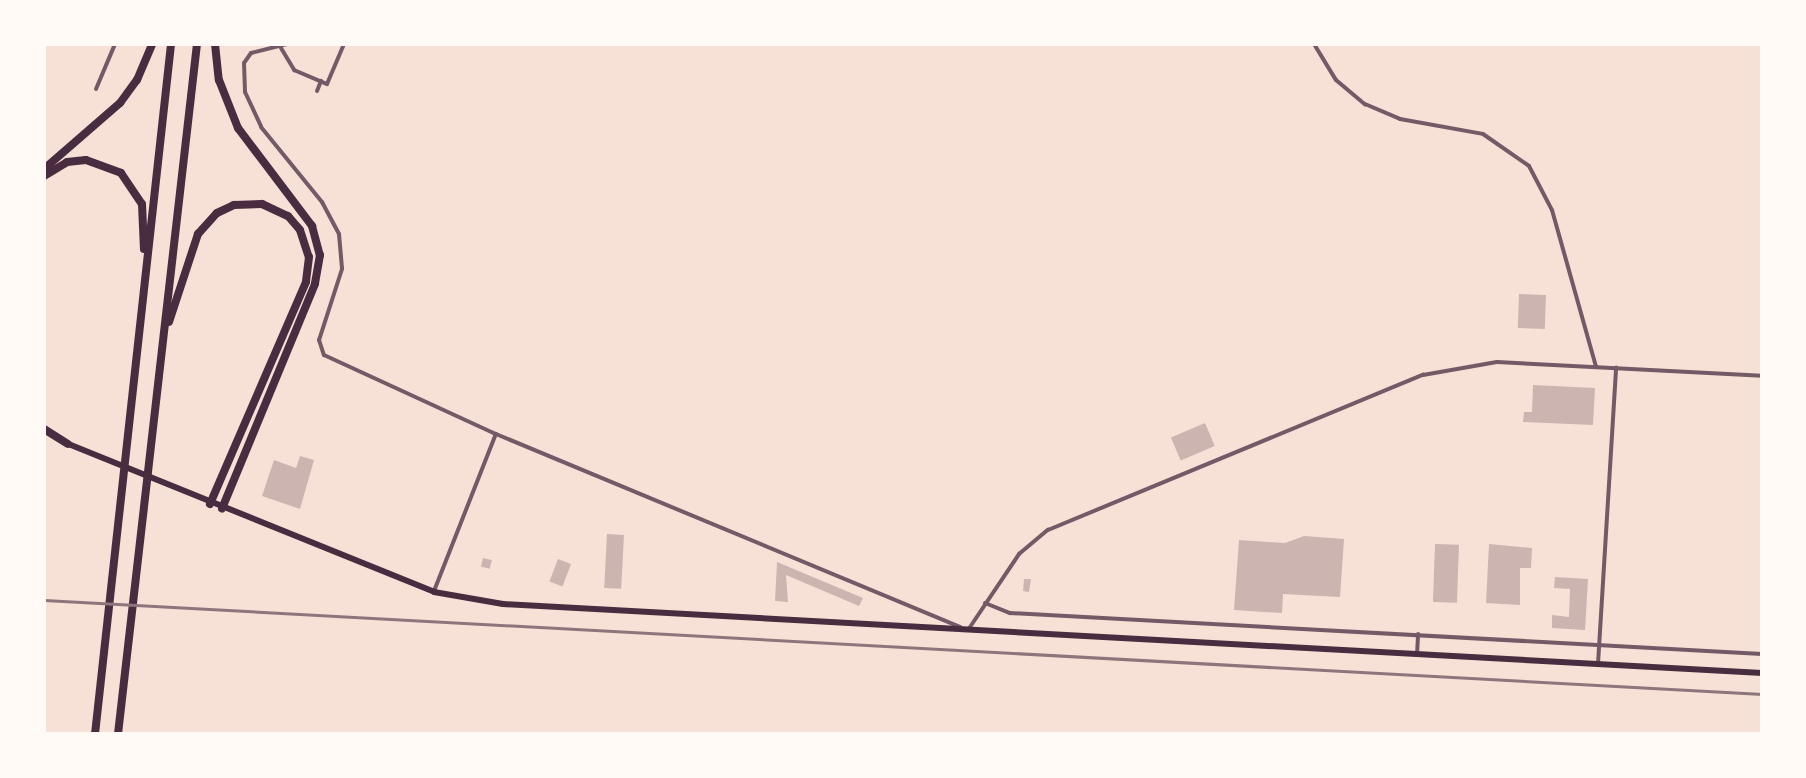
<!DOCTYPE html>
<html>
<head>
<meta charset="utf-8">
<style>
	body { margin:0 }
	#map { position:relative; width:1806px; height:778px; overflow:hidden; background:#f7e1d7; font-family:"Roboto Condensed",sans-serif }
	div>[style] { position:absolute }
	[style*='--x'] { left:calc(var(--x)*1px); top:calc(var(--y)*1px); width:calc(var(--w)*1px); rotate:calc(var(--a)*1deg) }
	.building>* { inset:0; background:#ccb4b1; transform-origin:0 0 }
	.minor>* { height:4px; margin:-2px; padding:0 2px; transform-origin:2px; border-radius:2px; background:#755966 }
	.secondary>* { height:6px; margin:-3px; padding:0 3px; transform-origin:3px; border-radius:3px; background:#4a2c40 }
	.motorway>* { height:8px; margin:-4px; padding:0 4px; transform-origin:4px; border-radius:4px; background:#4a2c40 }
	.rail>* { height:3px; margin:-1.5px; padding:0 1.5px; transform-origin:1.5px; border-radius:1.5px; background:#8f747c }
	span { translate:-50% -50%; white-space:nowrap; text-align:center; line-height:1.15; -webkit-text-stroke:7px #fffaf5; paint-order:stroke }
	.frame { position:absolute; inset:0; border:46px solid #fffaf5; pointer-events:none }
</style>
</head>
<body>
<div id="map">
	<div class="building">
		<div style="left:1519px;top:294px;width:27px;height:34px;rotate:2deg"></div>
		<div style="clip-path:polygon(1533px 385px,1595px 388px,1593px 425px,1523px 422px,1524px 412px,1532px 412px)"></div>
		<div style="left:1205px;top:423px;width:25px;height:37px;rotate:67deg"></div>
		<div style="clip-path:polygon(300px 456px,314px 460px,300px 509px,262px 496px,274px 460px,296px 468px)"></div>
		<div style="left:607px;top:534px;width:17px;height:54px;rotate:3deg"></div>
		<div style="clip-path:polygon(1304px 536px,1344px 539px,1340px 597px,1283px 594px,1282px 613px,1234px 610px,1239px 540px,1285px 543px)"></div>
		<div style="left:1435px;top:544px;width:24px;height:58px;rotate:2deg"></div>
		<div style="clip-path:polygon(1489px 544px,1532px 548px,1531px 568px,1520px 568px,1520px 605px,1486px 603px)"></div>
		<div style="left:483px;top:558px;width:9px;height:9px;rotate:13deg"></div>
		<div style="left:558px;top:559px;width:14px;height:24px;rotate:21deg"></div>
		<div style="clip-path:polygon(777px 562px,863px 598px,859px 606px,786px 575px,788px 602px,775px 601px)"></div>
		<div style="clip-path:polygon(1555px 577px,1588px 579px,1585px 630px,1552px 628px,1552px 615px,1569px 617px,1570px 589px,1554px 588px)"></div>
		<div style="clip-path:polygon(1024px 579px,1031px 579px,1029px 592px,1023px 591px)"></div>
	</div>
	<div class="minor">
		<div style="--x:287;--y:44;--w:37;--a:166"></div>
		<div style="--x:251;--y:53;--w:12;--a:125"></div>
		<div style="--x:244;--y:63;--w:29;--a:88"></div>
		<div style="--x:245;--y:92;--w:38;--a:65"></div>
		<div style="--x:261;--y:127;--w:97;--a:50.9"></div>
		<div style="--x:322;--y:202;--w:36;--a:62"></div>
		<div style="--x:339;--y:234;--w:35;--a:85"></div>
		<div style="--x:342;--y:269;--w:75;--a:107.9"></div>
		<div style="--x:319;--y:340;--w:16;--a:72"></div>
		<div style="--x:324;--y:355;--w:189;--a:24.7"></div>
		<div style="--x:496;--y:434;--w:503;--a:22.58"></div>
		<div style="--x:1314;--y:44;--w:42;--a:58.6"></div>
		<div style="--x:1336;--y:80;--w:38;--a:40"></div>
		<div style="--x:1365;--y:104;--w:38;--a:23"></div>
		<div style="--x:1400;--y:119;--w:84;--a:10.2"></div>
		<div style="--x:1483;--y:134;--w:56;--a:34.8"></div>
		<div style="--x:1529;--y:166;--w:50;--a:62.4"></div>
		<div style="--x:1552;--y:210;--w:163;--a:74.3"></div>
		<div style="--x:281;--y:48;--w:26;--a:59"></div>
		<div style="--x:294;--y:70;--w:36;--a:23"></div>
		<div style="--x:327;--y:84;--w:43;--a:-67"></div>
		<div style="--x:96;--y:89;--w:49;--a:-67.1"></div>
		<div style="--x:317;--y:91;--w:11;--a:-68"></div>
		<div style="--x:434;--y:591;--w:169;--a:-68.5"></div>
		<div style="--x:985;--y:603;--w:27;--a:22"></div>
		<div style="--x:1010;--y:613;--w:753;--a:3.12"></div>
		<div style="--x:968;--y:630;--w:92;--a:-56.1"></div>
		<div style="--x:1019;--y:554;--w:38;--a:-40"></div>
		<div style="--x:1048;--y:530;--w:406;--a:-22.5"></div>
		<div style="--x:1423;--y:375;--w:75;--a:-10"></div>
		<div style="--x:1497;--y:362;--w:265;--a:3"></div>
		<div style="--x:1417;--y:655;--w:21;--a:-87"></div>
		<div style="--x:1598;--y:664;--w:297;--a:-86.5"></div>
	</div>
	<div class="secondary">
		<div style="--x:66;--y:443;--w:397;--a:22"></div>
		<div style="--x:434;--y:592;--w:70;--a:9.9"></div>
		<div style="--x:503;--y:604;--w:1261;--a:3.14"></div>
	</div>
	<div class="motorway">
		<div style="--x:215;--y:44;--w:36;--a:84"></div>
		<div style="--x:219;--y:80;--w:52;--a:68.4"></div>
		<div style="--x:238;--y:128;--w:123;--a:52.9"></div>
		<div style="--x:312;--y:226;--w:30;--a:75"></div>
		<div style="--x:320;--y:255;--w:29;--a:100"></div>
		<div style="--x:315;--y:284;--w:243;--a:112.5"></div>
		<div style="--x:44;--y:169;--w:101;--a:-41"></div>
		<div style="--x:120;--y:103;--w:29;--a:-54"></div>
		<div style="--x:137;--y:80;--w:39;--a:-67"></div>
		<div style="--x:44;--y:176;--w:27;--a:-31"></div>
		<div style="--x:67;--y:162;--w:19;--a:-6"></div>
		<div style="--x:86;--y:160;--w:37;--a:20"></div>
		<div style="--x:121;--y:173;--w:37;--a:56"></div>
		<div style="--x:142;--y:204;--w:45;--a:87.5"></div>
		<div style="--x:169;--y:322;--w:93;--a:-71.8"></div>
		<div style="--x:198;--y:234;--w:28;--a:-48"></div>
		<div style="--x:217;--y:213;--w:19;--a:-25"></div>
		<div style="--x:234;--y:205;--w:28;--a:-2"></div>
		<div style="--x:262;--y:204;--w:29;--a:25"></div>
		<div style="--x:288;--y:216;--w:18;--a:49"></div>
		<div style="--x:300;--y:230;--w:28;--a:72"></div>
		<div style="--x:309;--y:257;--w:25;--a:97"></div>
		<div style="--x:306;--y:282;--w:242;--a:113.4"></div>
		<div style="--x:44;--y:429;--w:28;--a:32"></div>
		<div style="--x:95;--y:734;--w:694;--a:-83.71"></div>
		<div style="--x:118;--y:734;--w:695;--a:-83.47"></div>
	</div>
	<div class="rail">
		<div style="--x:44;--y:600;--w:1721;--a:3.13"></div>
	</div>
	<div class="frame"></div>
</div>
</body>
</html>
